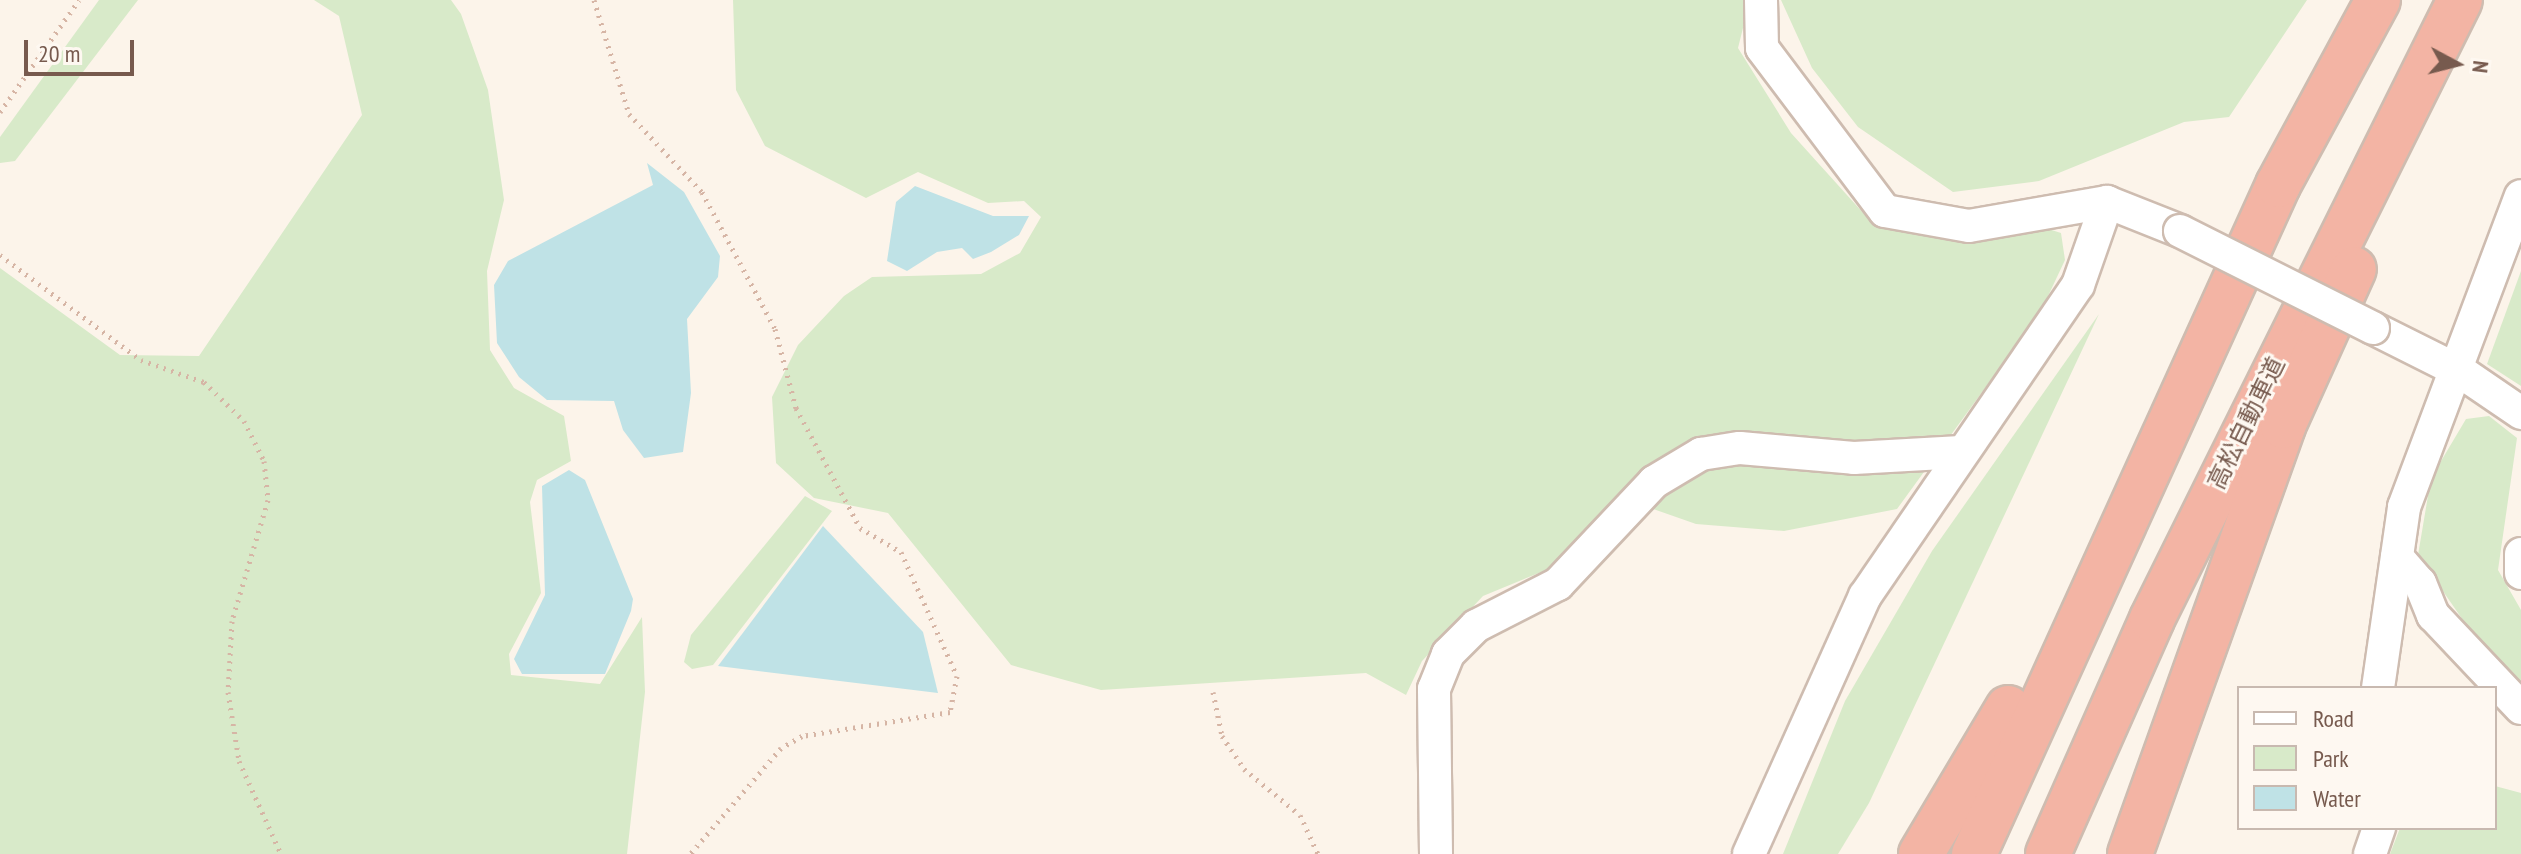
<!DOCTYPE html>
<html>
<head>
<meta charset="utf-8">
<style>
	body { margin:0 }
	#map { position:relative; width:2521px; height:854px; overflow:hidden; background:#fcf4ea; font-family:"PT Sans Narrow","Noto Sans JP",sans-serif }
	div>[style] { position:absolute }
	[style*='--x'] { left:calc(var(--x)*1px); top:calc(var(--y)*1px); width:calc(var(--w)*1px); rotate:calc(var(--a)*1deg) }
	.green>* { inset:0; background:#d8eac9 }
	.water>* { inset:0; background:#bfe2e6 }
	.path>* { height:5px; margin-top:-2.5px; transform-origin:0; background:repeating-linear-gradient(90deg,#d6b5a5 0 2px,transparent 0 8px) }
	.roads { filter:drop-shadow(2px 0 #cebcb0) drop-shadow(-2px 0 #cebcb0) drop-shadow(0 2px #cebcb0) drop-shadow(0 -2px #cebcb0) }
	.minor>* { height:32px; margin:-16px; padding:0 16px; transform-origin:16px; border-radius:16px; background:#fff }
	.motorway>* { height:44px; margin:-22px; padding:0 22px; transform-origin:22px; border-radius:22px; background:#f3b4a4 }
	.bridges { filter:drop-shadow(2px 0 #cebcb0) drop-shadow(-2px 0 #cebcb0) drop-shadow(0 2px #cebcb0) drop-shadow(0 -2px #cebcb0) }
	.minor-bridge>* { height:32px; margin:-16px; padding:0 16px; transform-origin:16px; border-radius:16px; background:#fff }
	span { translate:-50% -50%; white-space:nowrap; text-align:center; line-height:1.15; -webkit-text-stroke:6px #fef8f1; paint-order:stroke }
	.street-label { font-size:24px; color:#775a4e }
	.legend { position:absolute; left:2237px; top:686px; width:260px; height:144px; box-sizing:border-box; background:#fef8f1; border:2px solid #c8b9b0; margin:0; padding:10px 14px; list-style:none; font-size:24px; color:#775a4e }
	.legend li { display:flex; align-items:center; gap:16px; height:40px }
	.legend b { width:40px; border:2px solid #c8b9b0 }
	.north { position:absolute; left:2417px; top:24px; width:80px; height:80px; -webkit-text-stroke:6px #fef8f1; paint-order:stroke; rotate:97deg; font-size:22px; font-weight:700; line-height:32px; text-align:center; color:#775a4e }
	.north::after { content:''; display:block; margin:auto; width:28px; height:36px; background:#775a4e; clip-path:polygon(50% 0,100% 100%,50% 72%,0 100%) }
	.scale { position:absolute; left:24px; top:40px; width:110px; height:36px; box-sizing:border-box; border:4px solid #775a4e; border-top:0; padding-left:10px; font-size:24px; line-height:28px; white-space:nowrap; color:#775a4e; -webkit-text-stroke:6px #fef8f1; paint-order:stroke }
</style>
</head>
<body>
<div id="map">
	<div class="green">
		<div style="clip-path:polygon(99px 0,138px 0,15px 161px,0 163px,0 137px)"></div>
		<div style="clip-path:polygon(314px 0,451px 0,461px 14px,488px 90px,504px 200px,487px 271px,490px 350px,514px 388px,564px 416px,571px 461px,537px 480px,530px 502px,541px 593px,509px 654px,511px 675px,600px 684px,642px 617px,645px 692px,627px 854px,0 854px,0 268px,120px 355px,199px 356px,362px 115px,339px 16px)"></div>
		<div style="clip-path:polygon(733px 0,1750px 0,1738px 48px,1791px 133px,1865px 215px,1899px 231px,1969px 242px,2030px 223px,2061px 233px,2065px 260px,2041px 311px,1897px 509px,1784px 531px,1696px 524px,1619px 497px,1551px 568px,1483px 596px,1422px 661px,1406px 695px,1366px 673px,1101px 690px,1011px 665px,888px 513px,814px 498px,776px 463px,772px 397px,798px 345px,844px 296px,872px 277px,981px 274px,1020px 253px,1041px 217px,1024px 201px,988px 203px,918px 172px,866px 198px,765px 146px,736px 90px)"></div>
		<div style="clip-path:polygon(1781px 0,2307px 0,2229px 117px,2184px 122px,2039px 181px,1953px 192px,1858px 127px,1812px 68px)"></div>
		<div style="clip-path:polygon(2521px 271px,2521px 386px,2487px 364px)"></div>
		<div style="clip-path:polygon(2099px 314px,1869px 803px,1838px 854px,1783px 854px,1845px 701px,1932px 551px)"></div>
		<div style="clip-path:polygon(2489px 416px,2517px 438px,2498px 570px,2521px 610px,2521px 686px,2476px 639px,2418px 555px,2431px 478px,2466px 419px)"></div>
		<div style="clip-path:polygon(805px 496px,832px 511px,713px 665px,692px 669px,684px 662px,691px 635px)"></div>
		<div style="clip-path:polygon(2495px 786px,2521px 793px,2521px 854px,2390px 854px,2400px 828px,2495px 828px)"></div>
	</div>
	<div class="water">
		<div style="clip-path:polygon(647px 163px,684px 192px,720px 256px,718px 277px,687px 319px,691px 393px,683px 452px,644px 458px,623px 430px,614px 401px,547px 400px,519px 377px,497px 343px,494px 285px,508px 261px,653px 185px)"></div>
		<div style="clip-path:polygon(915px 186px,993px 216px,1029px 216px,1019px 235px,991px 252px,973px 259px,962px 248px,937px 252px,907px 271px,887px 261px,896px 202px)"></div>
		<div style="clip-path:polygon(569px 470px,585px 480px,633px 599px,631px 611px,605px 674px,522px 674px,514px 659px,545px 595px,542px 486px)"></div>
		<div style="clip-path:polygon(823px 526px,923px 632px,938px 693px,718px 666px)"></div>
	</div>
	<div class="path">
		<div style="--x:594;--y:0;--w:119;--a:72.9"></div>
		<div style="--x:629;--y:114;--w:107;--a:46.9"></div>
		<div style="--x:702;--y:192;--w:155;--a:61.9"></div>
		<div style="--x:775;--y:329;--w:82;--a:75.1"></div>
		<div style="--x:796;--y:408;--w:136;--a:61.9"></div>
		<div style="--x:860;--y:528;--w:48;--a:30.3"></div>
		<div style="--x:901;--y:552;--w:136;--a:65.7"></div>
		<div style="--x:957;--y:676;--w:37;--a:101"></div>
		<div style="--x:950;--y:712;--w:150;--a:170.8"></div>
		<div style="--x:802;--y:736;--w:24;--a:150"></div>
		<div style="--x:781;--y:748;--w:140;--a:130.6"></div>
		<div style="--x:0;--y:112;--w:137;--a:-54.8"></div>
		<div style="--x:0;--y:255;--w:176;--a:36.7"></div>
		<div style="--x:141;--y:360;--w:67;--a:19.2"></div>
		<div style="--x:204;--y:382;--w:56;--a:44.3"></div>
		<div style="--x:244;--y:421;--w:45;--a:63.4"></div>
		<div style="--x:264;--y:461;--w:39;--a:84"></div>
		<div style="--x:268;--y:500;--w:126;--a:106.6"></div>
		<div style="--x:232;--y:621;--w:71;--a:93.2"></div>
		<div style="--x:228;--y:692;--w:70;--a:80.9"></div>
		<div style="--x:239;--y:761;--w:102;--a:65.7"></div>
		<div style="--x:1213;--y:692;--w:45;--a:78.4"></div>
		<div style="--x:1222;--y:736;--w:40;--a:56"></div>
		<div style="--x:1244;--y:769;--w:72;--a:39.4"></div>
		<div style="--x:1300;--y:815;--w:43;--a:65.2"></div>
	</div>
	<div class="roads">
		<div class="minor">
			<div style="--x:1761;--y:0;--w:48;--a:88.8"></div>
			<div style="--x:1762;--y:48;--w:204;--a:53"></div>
			<div style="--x:1885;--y:211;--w:85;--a:10.1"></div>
			<div style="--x:1969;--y:226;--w:140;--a:-9.9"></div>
			<div style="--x:2107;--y:202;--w:79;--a:21.7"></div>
			<div style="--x:2373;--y:328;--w:98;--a:26.6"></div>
			<div style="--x:2461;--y:372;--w:73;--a:34.3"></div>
			<div style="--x:2521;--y:554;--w:19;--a:90"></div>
			<div style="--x:2397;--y:557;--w:35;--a:49"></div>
			<div style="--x:2420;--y:583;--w:35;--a:68"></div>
			<div style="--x:2433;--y:615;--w:128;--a:46.6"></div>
			<div style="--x:2378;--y:688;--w:183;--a:-81.8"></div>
			<div style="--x:2404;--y:507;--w:332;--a:-69.4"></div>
			<div style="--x:1436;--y:854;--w:165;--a:-90.7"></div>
			<div style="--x:1434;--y:689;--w:38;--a:-68"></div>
			<div style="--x:1448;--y:654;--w:40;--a:-45"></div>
			<div style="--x:1476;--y:626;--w:92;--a:-27.1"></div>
			<div style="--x:1558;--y:584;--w:140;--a:-46.7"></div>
			<div style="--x:1654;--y:482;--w:55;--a:-30.8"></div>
			<div style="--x:1701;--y:454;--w:39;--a:-9"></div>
			<div style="--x:1740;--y:448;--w:114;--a:5"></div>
			<div style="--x:1854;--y:458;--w:107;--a:-3.2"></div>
			<div style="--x:1749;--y:854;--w:283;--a:-65.8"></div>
			<div style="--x:1865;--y:596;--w:377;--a:-55.6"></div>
			<div style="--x:2078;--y:285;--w:88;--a:-70.7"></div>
			<div style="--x:2370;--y:854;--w:28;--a:-71"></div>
		</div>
		<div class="motorway">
			<div style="--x:1921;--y:854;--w:170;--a:-59.2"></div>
			<div style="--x:1974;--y:854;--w:735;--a:-65.56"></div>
			<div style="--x:2278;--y:185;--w:210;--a:-61.6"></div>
			<div style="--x:2048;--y:854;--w:257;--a:-66.1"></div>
			<div style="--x:2152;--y:619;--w:691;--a:-63.55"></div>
			<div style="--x:2130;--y:854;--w:455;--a:-70.3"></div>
			<div style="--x:2283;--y:426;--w:172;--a:-65.7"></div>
		</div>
	</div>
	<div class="bridges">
		<div class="minor-bridge">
			<div style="--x:2180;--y:231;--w:216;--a:26.7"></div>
		</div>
	</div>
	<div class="street-label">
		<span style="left:2246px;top:423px;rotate:-64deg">高松自動車道</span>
	</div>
	<ul class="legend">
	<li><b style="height:10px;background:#fff"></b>Road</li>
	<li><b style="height:22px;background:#d8eac9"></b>Park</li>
	<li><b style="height:22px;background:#bfe2e6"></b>Water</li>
	</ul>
	<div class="north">N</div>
	<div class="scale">20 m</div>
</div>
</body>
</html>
